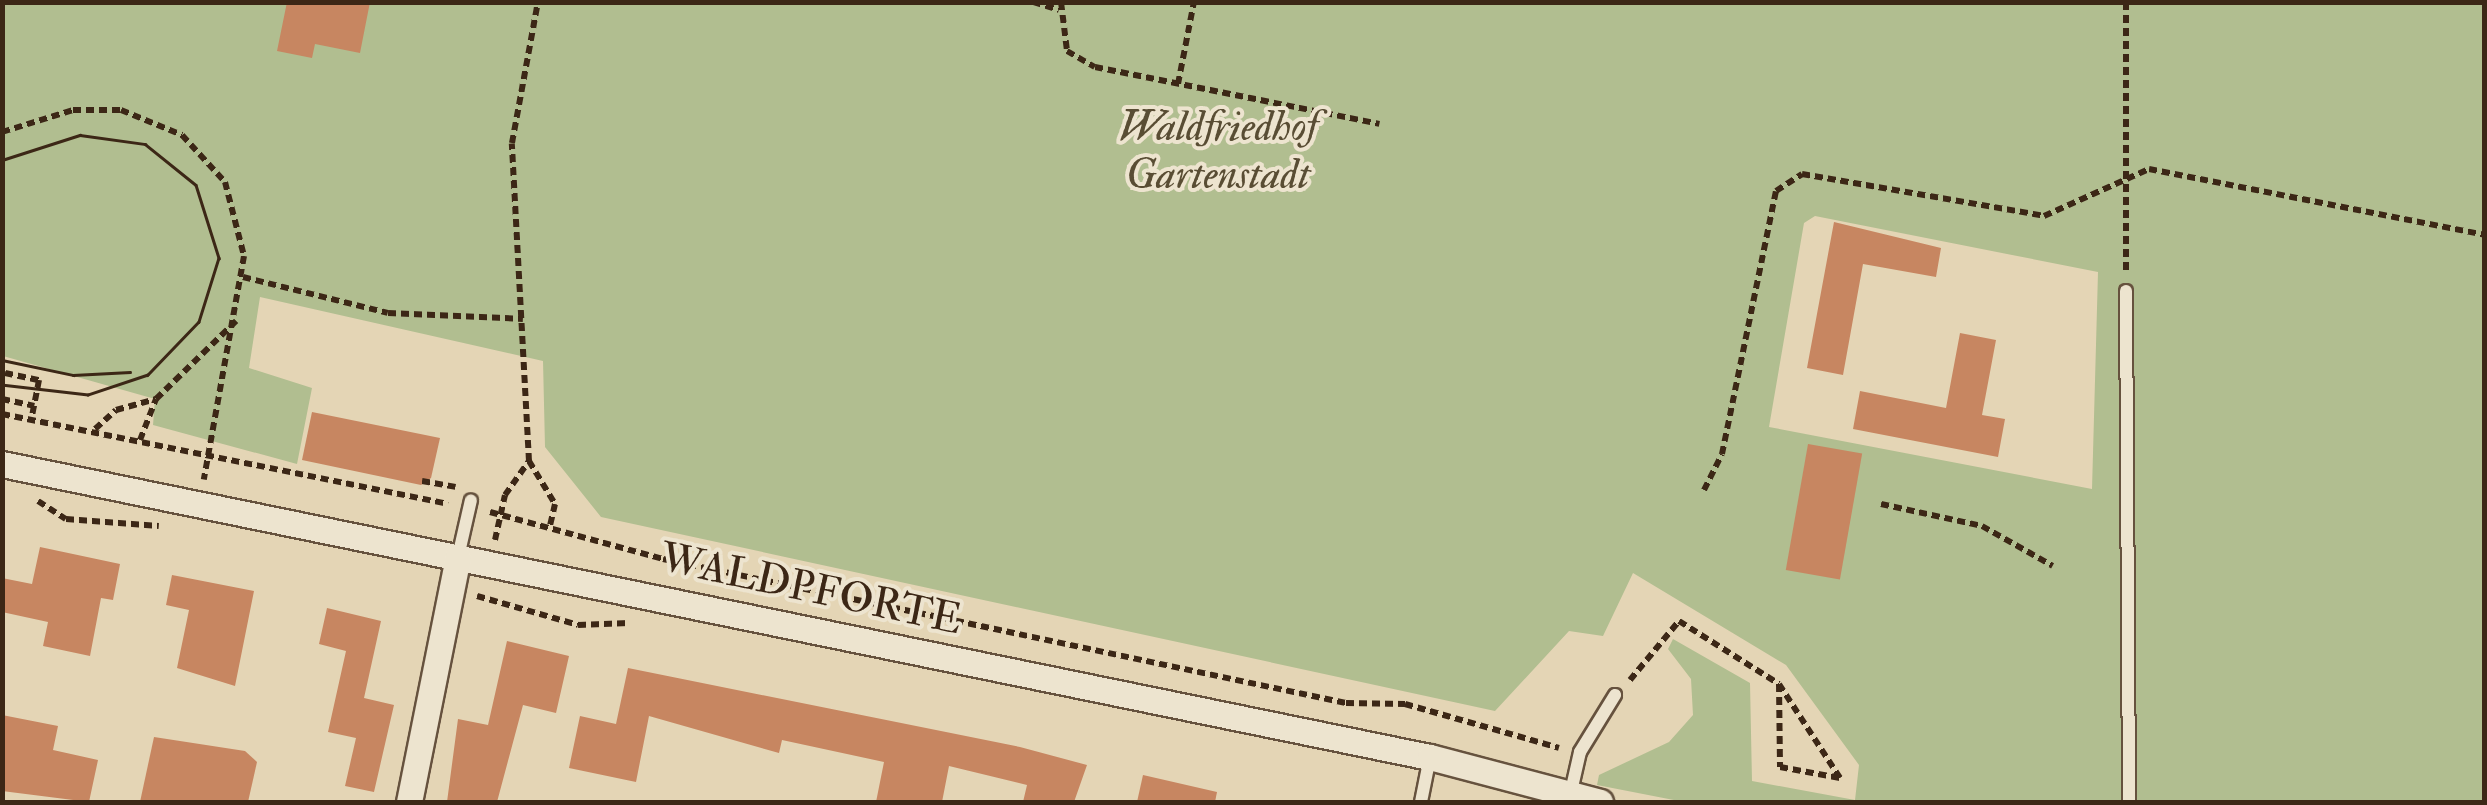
<!DOCTYPE html>
<html>
<head>
<meta charset="utf-8">
<style>
	body { margin:0 }
	#map { position:relative; width:2487px; height:805px; overflow:hidden; background:#e4d5b5; font-family:"IM FELL Double Pica",serif }
	div>[style] { position:absolute }
	[style*='--x'] { left:calc(var(--x)*1px); top:calc(var(--y)*1px); width:calc(var(--w)*1px); rotate:calc(var(--a)*1deg) }
	.green>* { inset:0; background:#b1be90 }
	.building>* { inset:0; background:#c78661; transform-origin:0 0 }
	.path>* { height:6px; margin-top:-3px; transform-origin:0; background:repeating-linear-gradient(90deg,#3c2716 0 8px,transparent 0 13px) }
	.roads { filter:drop-shadow(2px 0 #66523e) drop-shadow(-2px 0 #66523e) drop-shadow(0 2px #66523e) drop-shadow(0 -2px #66523e) }
	.lane>* { height:12px; margin:-6px; padding:0 6px; transform-origin:6px; border-radius:6px; background:#ede4cf }
	.street>* { height:25px; margin:-12.5px; padding:0 12.5px; transform-origin:12.5px; border-radius:12.5px; background:#ede4cf }
	.tram>* { height:2.5px; margin:-1.25px; padding:0 1.25px; transform-origin:1.25px; border-radius:1.25px; background:#3c2716 }
	span { translate:-50% -50%; white-space:nowrap; text-align:center; line-height:1.15; -webkit-text-stroke:8px #ede4cf; paint-order:stroke }
	.park-label { font-size:42px; color:#594d34; font-style:italic }
	.street-label { font-size:42px; color:#3c2716 }
	.frame { position:absolute; inset:0; border:5px solid #3c2716; pointer-events:none }
</style>
</head>
<body>
<div id="map">
	<div class="green">
		<div style="clip-path:polygon(evenodd,2px 3px,2484px 3px,2484px 802px,1684px 802px,1597px 785px,1599px 775px,1669px 742px,1693px 715px,1691px 679px,1668px 649px,1673px 639px,1750px 683px,1752px 781px,1855px 800px,1859px 765px,1786px 665px,1633px 573px,1603px 636px,1569px 631px,1495px 711px,601px 517px,545px 447px,543px 361px,260px 297px,249px 368px,312px 388px,297px 464px,153px 425px,155px 399px,3px 356px,2px 3px,1815px 216px,2098px 272px,2092px 489px,1769px 427px,1804px 223px,1815px 216px)"></div>
	</div>
	<div class="building">
		<div style="clip-path:polygon(287px 2px,370px 2px,360px 53px,315px 44px,312px 58px,277px 51px)"></div>
		<div style="clip-path:polygon(1834px 222px,1941px 248px,1936px 277px,1863px 264px,1843px 375px,1807px 368px)"></div>
		<div style="clip-path:polygon(1960px 333px,1996px 340px,1982px 415px,2005px 419px,1998px 457px,1853px 429px,1860px 391px,1946px 408px)"></div>
		<div style="clip-path:polygon(312px 412px,440px 438px,431px 478px,421px 485px,302px 460px)"></div>
		<div style="left:1808px;top:444px;width:55px;height:128px;rotate:10deg"></div>
		<div style="clip-path:polygon(40px 547px,120px 564px,113px 600px,101px 598px,90px 656px,43px 646px,48px 622px,2px 612px,2px 578px,32px 584px)"></div>
		<div style="clip-path:polygon(172px 575px,254px 591px,235px 686px,177px 668px,189px 610px,166px 605px)"></div>
		<div style="clip-path:polygon(327px 608px,381px 621px,364px 698px,394px 705px,374px 792px,345px 786px,356px 738px,328px 732px,346px 651px,319px 644px)"></div>
		<div style="clip-path:polygon(507px 641px,569px 656px,556px 713px,523px 705px,497px 802px,447px 802px,458px 719px,488px 725px)"></div>
		<div style="clip-path:polygon(628px 668px,1020px 747px,1087px 765px,1074px 802px,1023px 802px,1027px 785px,949px 766px,942px 802px,876px 802px,884px 762px,782px 740px,779px 753px,649px 716px,636px 782px,569px 768px,580px 716px,616px 724px)"></div>
		<div style="clip-path:polygon(2px 715px,58px 726px,53px 750px,98px 760px,89px 802px,2px 791px)"></div>
		<div style="clip-path:polygon(154px 737px,245px 751px,257px 762px,248px 802px,140px 802px)"></div>
		<div style="clip-path:polygon(1143px 775px,1217px 792px,1215px 802px,1137px 802px)"></div>
	</div>
	<div class="path">
		<div style="--x:1033;--y:2;--w:27;--a:17"></div>
		<div style="--x:1061;--y:2;--w:49;--a:83"></div>
		<div style="--x:1067;--y:51;--w:32;--a:30"></div>
		<div style="--x:1095;--y:67;--w:290;--a:11.3"></div>
		<div style="--x:2126;--y:2;--w:268;--a:90"></div>
		<div style="--x:1178;--y:84;--w:84;--a:-79"></div>
		<div style="--x:2;--y:132;--w:74;--a:-17.2"></div>
		<div style="--x:73;--y:110;--w:48;--a:0"></div>
		<div style="--x:121;--y:110;--w:66;--a:22.3"></div>
		<div style="--x:182;--y:135;--w:64;--a:47.5"></div>
		<div style="--x:225;--y:182;--w:76;--a:75.6"></div>
		<div style="--x:244;--y:256;--w:227;--a:100.2"></div>
		<div style="--x:243;--y:277;--w:149;--a:13.9"></div>
		<div style="--x:388;--y:313;--w:135;--a:2.5"></div>
		<div style="--x:5;--y:373;--w:35;--a:12"></div>
		<div style="--x:39;--y:380;--w:42;--a:101"></div>
		<div style="--x:2;--y:399;--w:33;--a:12"></div>
		<div style="--x:2;--y:414;--w:455;--a:11.4"></div>
		<div style="--x:95;--y:429;--w:28;--a:-42"></div>
		<div style="--x:116;--y:410;--w:41;--a:-15.4"></div>
		<div style="--x:156;--y:399;--w:112;--a:-44.3"></div>
		<div style="--x:140;--y:440;--w:44;--a:-68.7"></div>
		<div style="--x:529;--y:461;--w:50;--a:58.8"></div>
		<div style="--x:555;--y:504;--w:23;--a:103"></div>
		<div style="--x:422;--y:481;--w:34;--a:10"></div>
		<div style="--x:1704;--y:490;--w:40;--a:-63.4"></div>
		<div style="--x:1722;--y:454;--w:268;--a:-78.4"></div>
		<div style="--x:1776;--y:191;--w:31;--a:-33"></div>
		<div style="--x:1802;--y:174;--w:246;--a:9.8"></div>
		<div style="--x:2044;--y:216;--w:115;--a:-24.1"></div>
		<div style="--x:2149;--y:169;--w:341;--a:11.1"></div>
		<div style="--x:38;--y:501;--w:33;--a:33"></div>
		<div style="--x:66;--y:519;--w:93;--a:4.3"></div>
		<div style="--x:1881;--y:504;--w:103;--a:12.3"></div>
		<div style="--x:1982;--y:526;--w:81;--a:29.4"></div>
		<div style="--x:490;--y:512;--w:179;--a:15.2"></div>
		<div style="--x:663;--y:559;--w:698;--a:11.91"></div>
		<div style="--x:1346;--y:703;--w:59;--a:1"></div>
		<div style="--x:1405;--y:704;--w:160;--a:15.9"></div>
		<div style="--x:495;--y:540;--w:46;--a:-77.5"></div>
		<div style="--x:505;--y:495;--w:42;--a:-54.8"></div>
		<div style="--x:529;--y:461;--w:318;--a:-93.1"></div>
		<div style="--x:512;--y:143;--w:143;--a:-79.6"></div>
		<div style="--x:477;--y:596;--w:105;--a:16"></div>
		<div style="--x:578;--y:625;--w:51;--a:-2.2"></div>
		<div style="--x:1630;--y:680;--w:77;--a:-50.3"></div>
		<div style="--x:1679;--y:621;--w:118;--a:32.2"></div>
		<div style="--x:1779;--y:684;--w:83;--a:89.3"></div>
		<div style="--x:1780;--y:767;--w:61;--a:10.4"></div>
		<div style="--x:1840;--y:778;--w:112;--a:-123"></div>
	</div>
	<div class="roads">
		<div class="lane">
			<div style="--x:2126;--y:291;--w:511;--a:89.66"></div>
			<div style="--x:458;--y:557;--w:58;--a:-77.2"></div>
			<div style="--x:1570;--y:796;--w:45;--a:-77.2"></div>
			<div style="--x:1580;--y:752;--w:67;--a:-58.4"></div>
			<div style="--x:1421;--y:802;--w:46;--a:-78.7"></div>
		</div>
		<div class="street">
			<div style="--x:2;--y:464;--w:1458;--a:11.6"></div>
			<div style="--x:1430;--y:757;--w:176;--a:14.8"></div>
			<div style="--x:409;--y:802;--w:250;--a:-78.7"></div>
		</div>
	</div>
	<div class="tram">
		<div style="--x:2;--y:160;--w:82;--a:-17.8"></div>
		<div style="--x:80;--y:135;--w:66;--a:7.9"></div>
		<div style="--x:145;--y:144;--w:65;--a:38.8"></div>
		<div style="--x:196;--y:185;--w:77;--a:72.5"></div>
		<div style="--x:219;--y:258;--w:67;--a:107.4"></div>
		<div style="--x:199;--y:322;--w:74;--a:133.9"></div>
		<div style="--x:148;--y:375;--w:63;--a:161.6"></div>
		<div style="--x:88;--y:395;--w:87;--a:-173.4"></div>
		<div style="--x:2;--y:360;--w:73;--a:11.9"></div>
		<div style="--x:73;--y:375;--w:57;--a:-3"></div>
	</div>
	<div class="park-label">
		<span style="left:1218px;top:151px">Waldfriedhof<br>Gartenstadt</span>
	</div>
	<div class="street-label">
		<span style="left:811px;top:589px;rotate:12deg">WALDPFORTE</span>
	</div>
	<div class="frame"></div>
</div>
</body>
</html>
